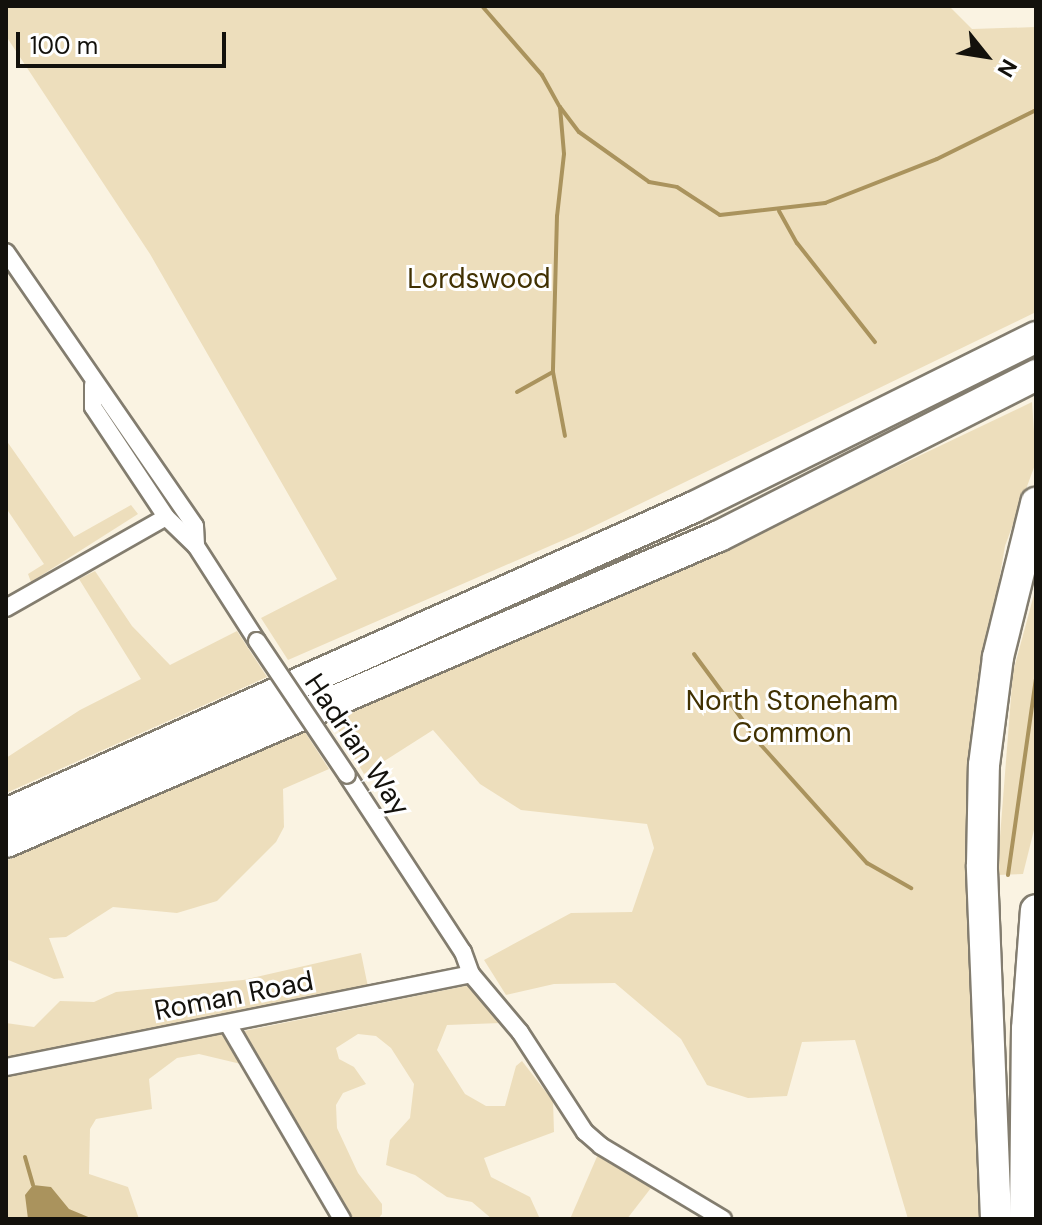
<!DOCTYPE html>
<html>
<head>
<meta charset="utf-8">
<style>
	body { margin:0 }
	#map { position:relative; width:1042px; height:1225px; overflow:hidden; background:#faf3e2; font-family:"DM Sans",sans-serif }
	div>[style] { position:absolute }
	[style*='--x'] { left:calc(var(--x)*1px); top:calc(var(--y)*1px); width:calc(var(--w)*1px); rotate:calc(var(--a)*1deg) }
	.green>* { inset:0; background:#eddebc }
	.water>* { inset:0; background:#aa935d }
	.stream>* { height:4px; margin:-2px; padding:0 2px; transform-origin:2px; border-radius:2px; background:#aa935d }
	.roads { filter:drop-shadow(2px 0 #837d6f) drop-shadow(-2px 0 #837d6f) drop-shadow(0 2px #837d6f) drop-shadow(0 -2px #837d6f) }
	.minor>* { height:16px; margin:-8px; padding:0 8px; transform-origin:8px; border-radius:8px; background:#fff }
	.motorway>* { height:30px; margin:-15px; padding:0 15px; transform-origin:15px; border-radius:15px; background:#fff }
	.bridges { filter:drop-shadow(2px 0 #837d6f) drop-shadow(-2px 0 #837d6f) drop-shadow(0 2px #837d6f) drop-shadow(0 -2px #837d6f) }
	.minor-bridge>* { height:16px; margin:-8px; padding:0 8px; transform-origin:8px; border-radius:8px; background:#fff }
	span { translate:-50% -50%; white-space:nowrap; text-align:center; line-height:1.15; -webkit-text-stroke:6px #fff; paint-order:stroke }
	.park-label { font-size:28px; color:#413102 }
	.street-label { font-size:28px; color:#13110c }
	.frame { position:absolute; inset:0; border:8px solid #13110c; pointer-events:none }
	.north { position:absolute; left:946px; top:16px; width:80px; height:80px; -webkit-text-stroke:6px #fff; paint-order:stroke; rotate:120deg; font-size:22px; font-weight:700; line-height:32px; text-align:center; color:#13110c }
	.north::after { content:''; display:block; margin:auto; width:28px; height:36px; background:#13110c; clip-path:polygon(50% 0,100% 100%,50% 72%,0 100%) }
	.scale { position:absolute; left:16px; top:32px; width:210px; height:36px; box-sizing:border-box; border:4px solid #13110c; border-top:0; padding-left:10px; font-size:24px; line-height:28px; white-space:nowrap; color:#13110c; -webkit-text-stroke:6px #fff; paint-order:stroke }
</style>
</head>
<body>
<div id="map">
	<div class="green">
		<div style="clip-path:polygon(6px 6px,949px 6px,972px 29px,1036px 27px,1036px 312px,582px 532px,288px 660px,261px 618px,337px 579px,150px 254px,6px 36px)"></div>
		<div style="clip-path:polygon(1032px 402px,1036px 462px,1005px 546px,969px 756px,966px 850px,982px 1219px,908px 1219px,855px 1040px,802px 1042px,787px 1096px,748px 1098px,707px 1085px,681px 1039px,615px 983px,554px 984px,506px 995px,484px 960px,571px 913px,632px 912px,654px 848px,647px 824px,521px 810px,480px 784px,433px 730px,364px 774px,330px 716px,690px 565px)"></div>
		<div style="clip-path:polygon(6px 440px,74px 537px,131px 505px,138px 514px,31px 582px,28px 574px,44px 564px,6px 508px)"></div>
		<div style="clip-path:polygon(95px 571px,132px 626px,170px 665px,237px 631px,267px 677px,6px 793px,6px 758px,80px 710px,141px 679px,79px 579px)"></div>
		<div style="clip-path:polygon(1036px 587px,1036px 822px,1023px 874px,997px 875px,1013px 672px)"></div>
		<div style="clip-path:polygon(303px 729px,329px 769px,283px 789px,284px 827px,276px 842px,217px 901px,177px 913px,113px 907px,66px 937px,49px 938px,64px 978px,54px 979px,6px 959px,6px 861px)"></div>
		<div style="clip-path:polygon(361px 953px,368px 987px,222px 1018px,225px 1039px,241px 1064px,199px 1054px,177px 1058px,149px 1079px,152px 1109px,96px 1119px,90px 1129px,89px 1174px,128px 1187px,139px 1219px,6px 1219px,6px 1023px,34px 1027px,60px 1001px,94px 1002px,116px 992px,243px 980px)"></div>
		<div style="clip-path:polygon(475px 984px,501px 1023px,447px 1025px,437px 1050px,465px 1094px,486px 1106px,505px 1106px,516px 1066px,522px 1061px,553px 1101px,554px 1132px,484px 1158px,491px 1177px,530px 1197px,540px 1219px,492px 1219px,472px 1202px,447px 1197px,415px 1175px,386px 1165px,390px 1140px,410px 1118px,414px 1084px,391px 1048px,376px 1036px,358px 1034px,336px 1048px,339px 1059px,354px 1067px,366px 1084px,343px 1093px,336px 1105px,337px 1128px,358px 1173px,382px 1204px,382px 1214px,378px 1219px,351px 1219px,246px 1044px,244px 1031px)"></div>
		<div style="clip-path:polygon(599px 1152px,654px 1184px,627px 1219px,570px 1219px)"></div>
	</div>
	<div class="water">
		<div style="clip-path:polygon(33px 1185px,51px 1187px,69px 1209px,93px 1219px,28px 1219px,25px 1195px)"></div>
	</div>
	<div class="stream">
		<div style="--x:482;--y:6;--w:91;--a:49"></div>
		<div style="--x:542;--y:75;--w:37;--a:61"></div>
		<div style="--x:560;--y:107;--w:47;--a:85.1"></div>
		<div style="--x:564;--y:154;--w:62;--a:96.4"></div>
		<div style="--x:557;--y:216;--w:156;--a:91.5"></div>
		<div style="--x:553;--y:372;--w:65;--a:79.4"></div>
		<div style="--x:560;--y:107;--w:31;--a:53"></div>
		<div style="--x:579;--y:132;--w:86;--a:35.5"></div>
		<div style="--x:649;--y:182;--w:28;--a:10"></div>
		<div style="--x:677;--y:187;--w:51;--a:33.1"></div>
		<div style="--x:720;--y:215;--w:106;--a:-6.5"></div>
		<div style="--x:825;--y:203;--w:120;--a:-21.4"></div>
		<div style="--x:937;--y:159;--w:110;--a:-26.3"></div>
		<div style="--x:779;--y:211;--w:37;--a:61"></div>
		<div style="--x:797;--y:243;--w:126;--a:51.8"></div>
		<div style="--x:517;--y:392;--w:41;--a:-29.1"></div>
		<div style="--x:694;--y:654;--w:113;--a:53.6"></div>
		<div style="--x:761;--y:745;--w:159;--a:48.1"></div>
		<div style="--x:867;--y:863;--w:51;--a:29.6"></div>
		<div style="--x:1008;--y:875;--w:198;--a:-81.9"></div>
		<div style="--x:25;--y:1157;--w:29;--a:74"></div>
	</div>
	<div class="roads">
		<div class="minor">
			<div style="--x:6;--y:252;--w:333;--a:55.4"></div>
			<div style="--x:195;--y:526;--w:20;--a:87"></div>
			<div style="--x:93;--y:385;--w:22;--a:90"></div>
			<div style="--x:93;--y:407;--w:132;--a:56.4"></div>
			<div style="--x:166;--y:517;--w:42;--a:44"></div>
			<div style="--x:196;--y:546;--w:113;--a:57.3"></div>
			<div style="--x:6;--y:608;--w:184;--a:-29.6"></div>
			<div style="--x:347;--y:775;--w:212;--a:56.8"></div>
			<div style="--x:463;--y:952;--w:23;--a:70"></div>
			<div style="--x:471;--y:974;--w:76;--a:49.8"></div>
			<div style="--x:520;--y:1032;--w:119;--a:57"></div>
			<div style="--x:585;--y:1132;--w:21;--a:41"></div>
			<div style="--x:601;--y:1146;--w:142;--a:30.9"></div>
			<div style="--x:228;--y:1024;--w:226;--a:59.7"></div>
			<div style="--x:6;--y:1067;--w:474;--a:-11.3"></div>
		</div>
		<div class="motorway">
			<div style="--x:6;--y:814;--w:753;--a:-24.05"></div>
			<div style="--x:694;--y:507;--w:382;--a:-26.4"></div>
			<div style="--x:6;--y:842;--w:776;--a:-23.23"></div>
			<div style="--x:719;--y:536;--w:356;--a:-26.9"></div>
			<div style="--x:996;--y:1219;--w:354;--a:-92.3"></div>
			<div style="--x:982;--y:865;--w:100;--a:-88.9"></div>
			<div style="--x:984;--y:765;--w:109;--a:-82.6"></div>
			<div style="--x:998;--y:657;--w:159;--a:-76.1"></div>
			<div style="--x:1025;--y:1219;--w:190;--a:-89.4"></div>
			<div style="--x:1027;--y:1029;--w:119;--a:-85.7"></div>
		</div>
	</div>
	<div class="bridges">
		<div class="minor-bridge">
			<div style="--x:257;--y:641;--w:161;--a:56.1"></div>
		</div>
	</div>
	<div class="park-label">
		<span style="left:479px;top:279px">Lordswood</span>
		<span style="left:792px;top:717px">North Stoneham<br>Common</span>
	</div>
	<div class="street-label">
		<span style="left:357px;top:745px;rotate:56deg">Hadrian Way</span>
		<span style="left:234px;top:996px;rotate:-11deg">Roman Road</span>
	</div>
	<div class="frame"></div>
	<div class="north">N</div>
	<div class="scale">100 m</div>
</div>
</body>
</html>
